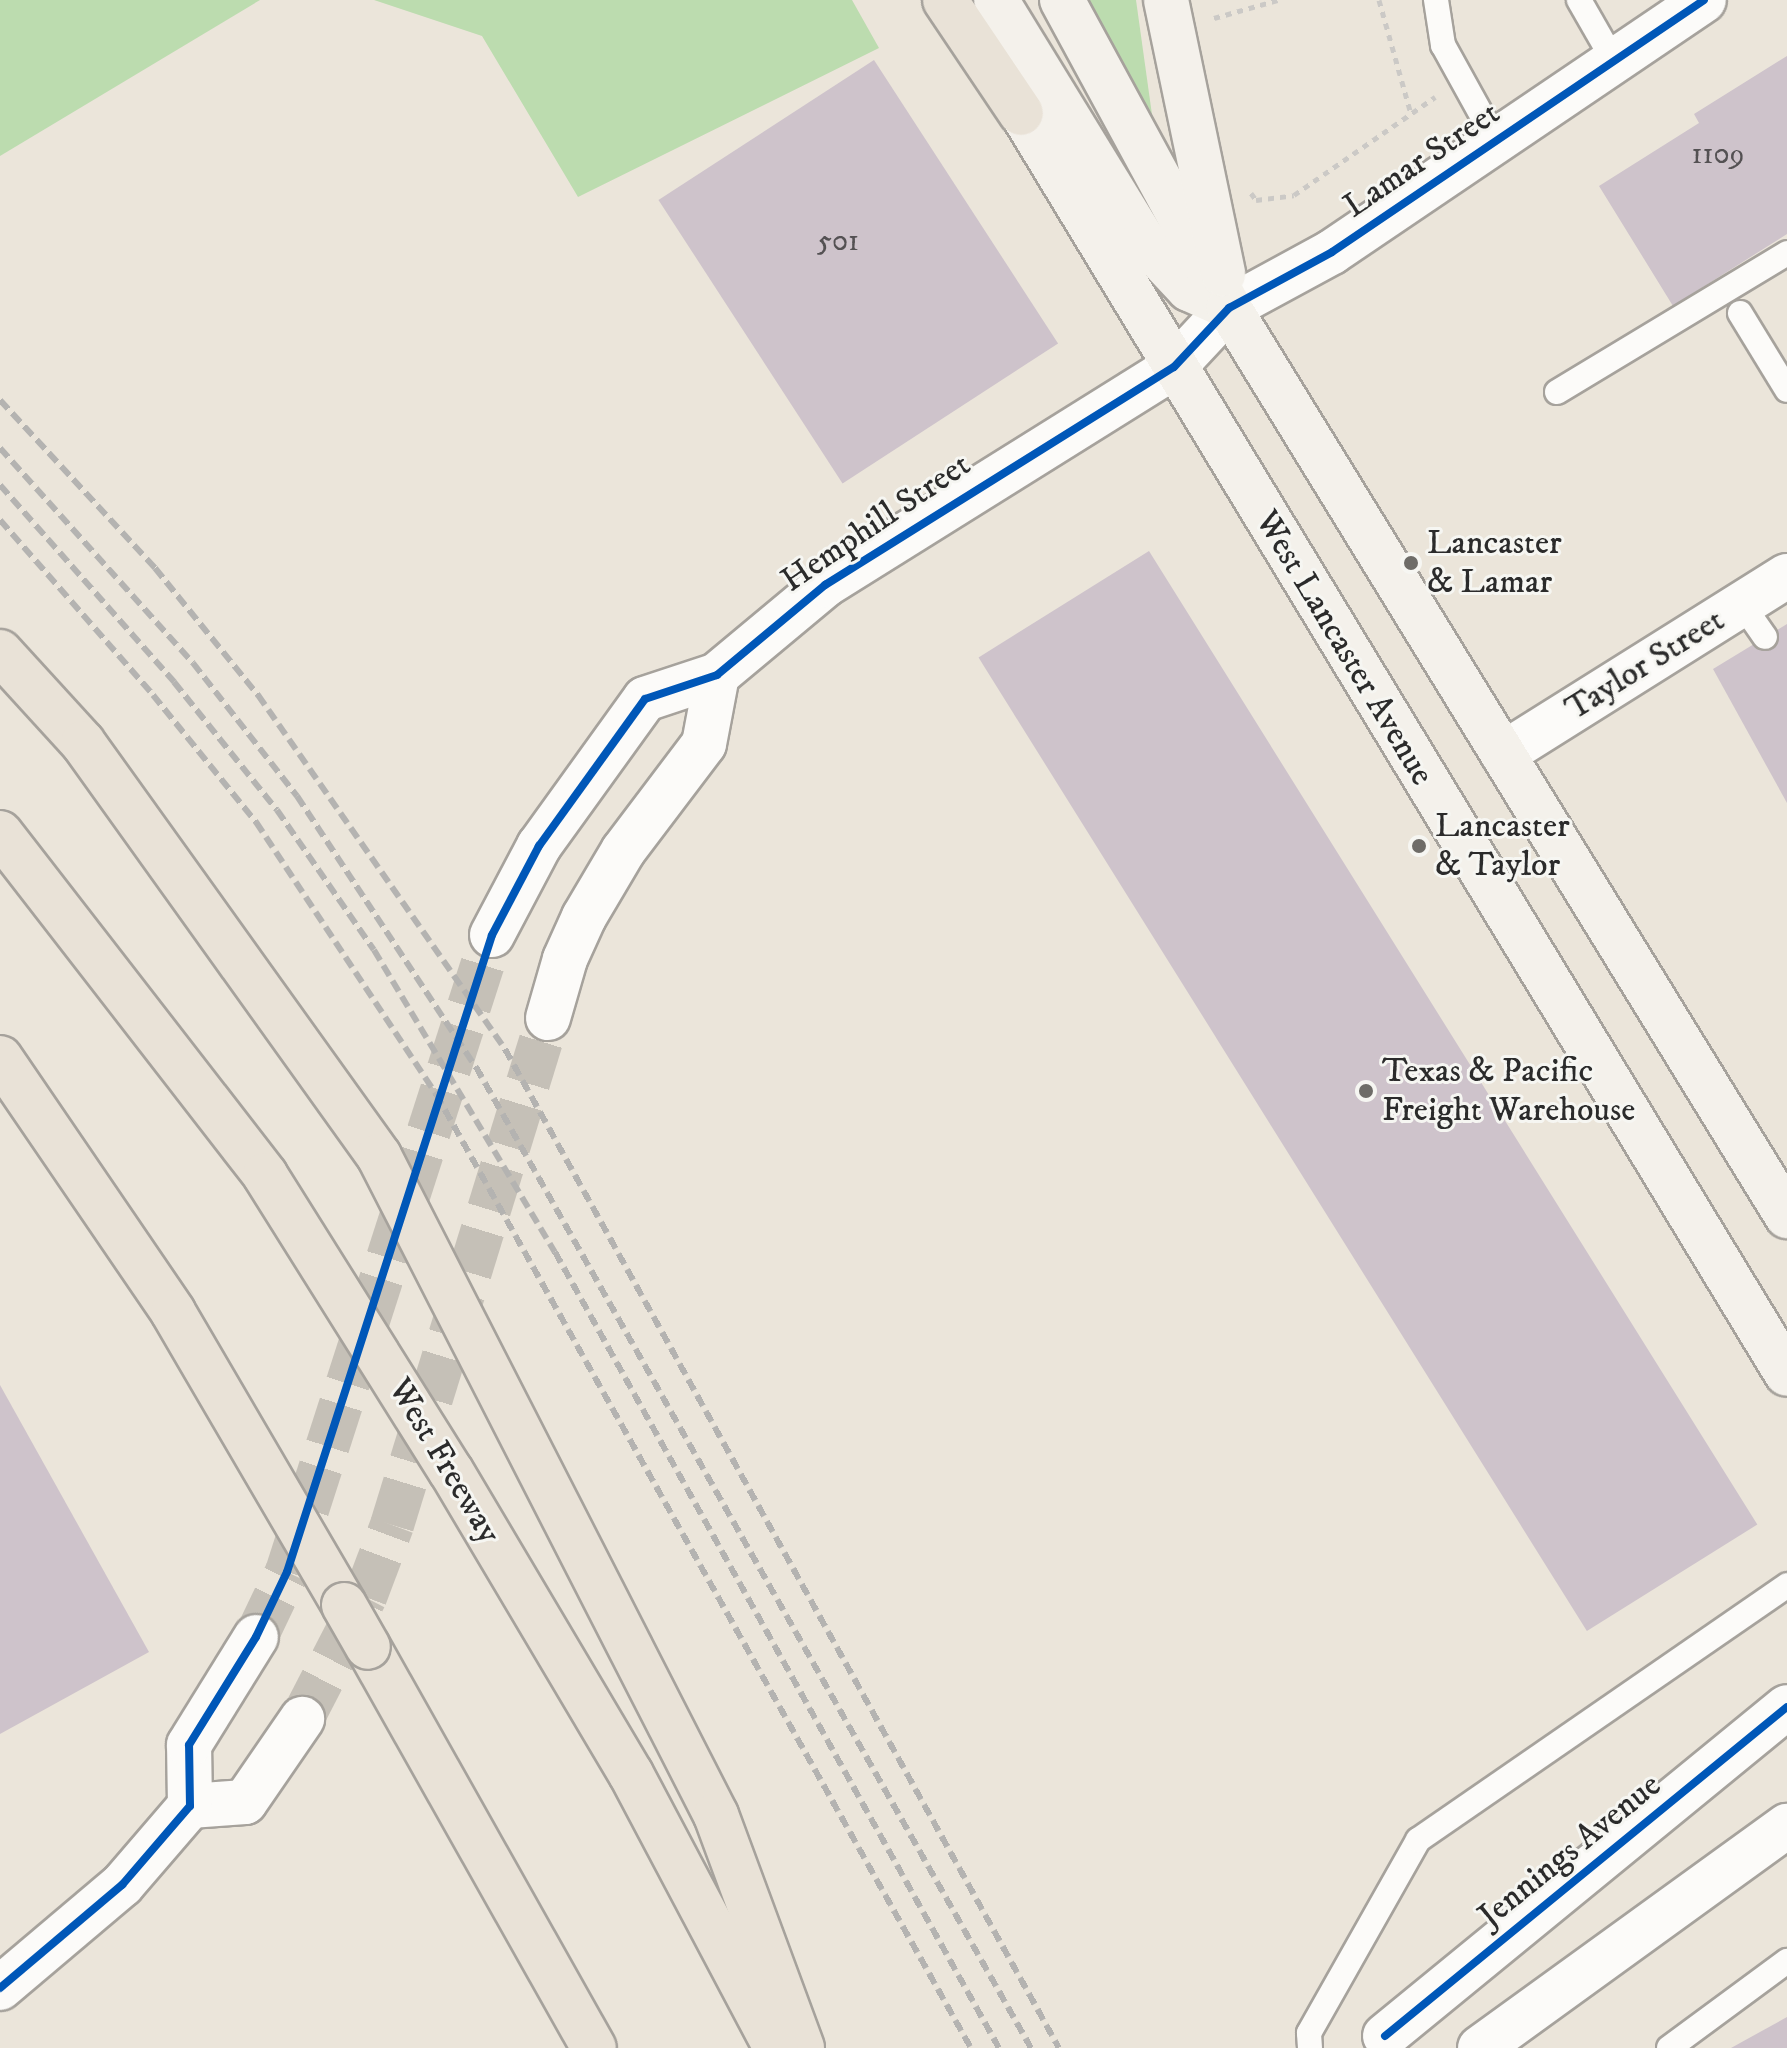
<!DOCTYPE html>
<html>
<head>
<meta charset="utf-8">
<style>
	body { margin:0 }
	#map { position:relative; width:1787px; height:2048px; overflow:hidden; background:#ebe5da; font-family:"IM FELL DW Pica",serif }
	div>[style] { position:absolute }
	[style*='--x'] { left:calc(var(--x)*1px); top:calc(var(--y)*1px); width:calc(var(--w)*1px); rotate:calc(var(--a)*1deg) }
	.green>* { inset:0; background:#bcdcaf }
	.building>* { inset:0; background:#cec3cb; transform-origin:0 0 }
	.tertiary-tunnel>* { height:44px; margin-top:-22px; transform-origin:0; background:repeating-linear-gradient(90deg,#c5c0b7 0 44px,transparent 0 66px) }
	.path>* { height:5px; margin-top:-2.5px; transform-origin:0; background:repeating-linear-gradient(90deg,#cbc9c6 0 6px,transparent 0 12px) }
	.roads { filter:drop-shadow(2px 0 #a6a29c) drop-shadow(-2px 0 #a6a29c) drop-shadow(0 2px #a6a29c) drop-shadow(0 -2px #a6a29c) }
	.service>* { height:24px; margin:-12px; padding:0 12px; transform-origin:12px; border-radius:12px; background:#fcfbf9 }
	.minor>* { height:44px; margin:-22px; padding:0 22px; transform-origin:22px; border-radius:22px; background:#fcfbf9 }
	.tertiary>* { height:44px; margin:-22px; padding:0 22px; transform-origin:22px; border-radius:22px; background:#fcfbf9 }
	.secondary>* { height:44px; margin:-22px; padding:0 22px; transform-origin:22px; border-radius:22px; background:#f4f1eb }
	.motorway>* { height:44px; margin:-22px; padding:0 22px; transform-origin:22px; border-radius:22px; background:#e9e2d7 }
	.rail>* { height:6px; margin-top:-3px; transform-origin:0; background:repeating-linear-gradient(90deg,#b4b3b1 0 12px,transparent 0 18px) }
	.bridges { filter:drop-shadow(2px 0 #a6a29c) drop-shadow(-2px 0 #a6a29c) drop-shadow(0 2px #a6a29c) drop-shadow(0 -2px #a6a29c) }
	.motorway-bridge>* { height:44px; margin:-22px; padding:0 22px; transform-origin:22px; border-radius:22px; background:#e9e2d7 }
	.cycleway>* { height:8px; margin:-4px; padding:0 4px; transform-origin:4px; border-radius:4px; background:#0057b8 }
	.dots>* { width:22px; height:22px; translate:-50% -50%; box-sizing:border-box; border:4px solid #f6f6f2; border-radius:50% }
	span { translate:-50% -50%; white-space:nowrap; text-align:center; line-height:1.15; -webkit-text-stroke:6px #f6f6f2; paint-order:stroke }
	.number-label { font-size:30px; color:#545153 }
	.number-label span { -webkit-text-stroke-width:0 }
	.street-label { font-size:34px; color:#2b2b2b }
	.poi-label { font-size:34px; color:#2b2b2b }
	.left { translate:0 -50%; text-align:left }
</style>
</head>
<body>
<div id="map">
	<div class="green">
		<div style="clip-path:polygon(0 0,260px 0,0 156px)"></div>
		<div style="clip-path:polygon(374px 0,852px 0,879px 48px,578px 197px,482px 36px)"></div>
		<div style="clip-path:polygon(1089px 0,1136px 0,1154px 129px)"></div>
	</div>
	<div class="building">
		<div style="clip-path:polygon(1787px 56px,1787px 234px,1673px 306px,1599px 186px,1699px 123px,1694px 114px)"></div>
		<div style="left:874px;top:60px;width:338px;height:257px;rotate:57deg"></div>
		<div style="left:1149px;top:551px;width:1148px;height:201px;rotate:58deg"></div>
		<div style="clip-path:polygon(1787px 624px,1787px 803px,1713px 669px)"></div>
		<div style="clip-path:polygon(0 1385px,149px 1652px,0 1734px)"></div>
		<div style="clip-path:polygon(1787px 2017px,1787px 2048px,1731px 2048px)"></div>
	</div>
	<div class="tertiary-tunnel">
		<div style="--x:256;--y:1637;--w:72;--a:-64.5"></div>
		<div style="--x:287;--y:1572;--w:669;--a:-72.16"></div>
		<div style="--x:302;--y:1719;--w:137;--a:-62.7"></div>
		<div style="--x:365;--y:1597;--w:77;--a:-69.4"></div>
		<div style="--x:392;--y:1525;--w:530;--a:-72.9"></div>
	</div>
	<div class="path">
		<div style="--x:1379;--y:0;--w:118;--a:74.3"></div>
		<div style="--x:1214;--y:18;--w:66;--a:-15.7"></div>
		<div style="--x:1251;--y:193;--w:9;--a:54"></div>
		<div style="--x:1256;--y:200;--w:38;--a:-7"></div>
		<div style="--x:1294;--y:195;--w:172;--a:-34.8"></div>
	</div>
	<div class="roads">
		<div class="service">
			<div style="--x:1436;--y:0;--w:46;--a:81.2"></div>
			<div style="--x:1443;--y:45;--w:110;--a:61.1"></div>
			<div style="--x:1579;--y:0;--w:70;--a:60.2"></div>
			<div style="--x:1740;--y:313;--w:90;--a:58.6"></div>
			<div style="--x:1557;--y:392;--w:269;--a:-31.1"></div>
			<div style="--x:1742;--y:604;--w:40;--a:55.1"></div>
			<div style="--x:1310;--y:2048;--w:15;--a:-94"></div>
			<div style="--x:1309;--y:2033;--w:222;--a:-60.5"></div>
			<div style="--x:1418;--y:1840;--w:449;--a:-34.6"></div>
			<div style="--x:1669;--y:2048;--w:147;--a:-36.4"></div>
		</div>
		<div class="minor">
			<div style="--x:1174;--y:367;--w:81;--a:-47"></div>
			<div style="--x:1229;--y:308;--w:117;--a:-28.5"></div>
			<div style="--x:1332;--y:252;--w:449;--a:-34.1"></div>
			<div style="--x:1503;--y:754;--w:335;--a:-32.1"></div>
		</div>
		<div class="tertiary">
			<div style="--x:492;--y:935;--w:101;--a:-62.2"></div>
			<div style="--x:539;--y:846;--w:181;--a:-54.2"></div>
			<div style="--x:645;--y:699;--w:76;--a:-18.4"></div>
			<div style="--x:717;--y:675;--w:141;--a:-39.8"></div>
			<div style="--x:825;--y:585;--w:411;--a:-32"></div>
			<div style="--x:548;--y:1018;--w:61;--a:-73.9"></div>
			<div style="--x:565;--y:959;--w:46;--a:-65.7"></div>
			<div style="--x:584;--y:917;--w:77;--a:-59.4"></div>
			<div style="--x:623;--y:851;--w:134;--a:-52.9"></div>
			<div style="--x:704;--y:744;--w:70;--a:-79.3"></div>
			<div style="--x:190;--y:1806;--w:55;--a:-4.2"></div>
			<div style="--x:245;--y:1802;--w:101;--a:-55.5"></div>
			<div style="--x:0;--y:1988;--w:160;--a:-40.2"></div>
			<div style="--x:122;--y:1885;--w:104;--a:-49.3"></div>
			<div style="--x:190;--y:1806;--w:61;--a:-90.9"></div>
			<div style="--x:189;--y:1745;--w:127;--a:-58.2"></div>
			<div style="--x:1385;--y:2036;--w:519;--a:-39.3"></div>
			<div style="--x:1480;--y:2048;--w:379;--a:-35.9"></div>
		</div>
		<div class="secondary">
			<div style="--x:996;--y:0;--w:281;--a:58.5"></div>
			<div style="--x:1143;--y:240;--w:67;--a:46.8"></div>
			<div style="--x:1189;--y:289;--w:42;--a:24.1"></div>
			<div style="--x:1062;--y:0;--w:350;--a:61.5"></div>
			<div style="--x:1229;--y:308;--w:1066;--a:58.43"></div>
			<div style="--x:1166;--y:0;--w:280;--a:78.2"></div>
			<div style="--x:1002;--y:80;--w:1513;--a:58.76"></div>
		</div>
		<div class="motorway">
			<div style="--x:945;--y:0;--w:136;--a:56.1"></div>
			<div style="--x:0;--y:652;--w:123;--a:47.6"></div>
			<div style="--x:83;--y:743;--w:508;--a:54.37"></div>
			<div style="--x:379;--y:1156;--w:740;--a:62.92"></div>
			<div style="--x:716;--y:1815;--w:248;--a:69.7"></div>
			<div style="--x:0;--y:833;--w:433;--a:52.2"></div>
			<div style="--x:265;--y:1175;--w:350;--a:57.9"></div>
			<div style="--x:451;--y:1471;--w:352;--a:59.3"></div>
			<div style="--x:631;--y:1774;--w:310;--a:62.1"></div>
			<div style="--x:0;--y:1058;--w:307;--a:55.7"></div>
			<div style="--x:173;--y:1312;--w:339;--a:59.7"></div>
			<div style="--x:368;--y:1647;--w:460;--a:60.6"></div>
		</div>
	</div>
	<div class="rail">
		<div style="--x:0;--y:400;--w:229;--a:47.3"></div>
		<div style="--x:155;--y:568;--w:164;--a:51"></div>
		<div style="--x:258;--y:695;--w:432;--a:55.1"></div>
		<div style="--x:505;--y:1049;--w:1142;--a:60.99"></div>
		<div style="--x:0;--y:448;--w:289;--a:48.1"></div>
		<div style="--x:193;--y:663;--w:169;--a:52"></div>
		<div style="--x:297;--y:796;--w:325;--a:56.6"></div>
		<div style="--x:476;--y:1067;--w:1127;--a:60.5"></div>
		<div style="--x:0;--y:485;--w:263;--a:48.5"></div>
		<div style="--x:174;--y:682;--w:164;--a:51.2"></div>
		<div style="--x:277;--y:810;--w:170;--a:55.3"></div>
		<div style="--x:374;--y:950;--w:352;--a:59.1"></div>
		<div style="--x:555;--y:1252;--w:911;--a:60.85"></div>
		<div style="--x:0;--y:520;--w:232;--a:48.8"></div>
		<div style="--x:153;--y:695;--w:164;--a:51"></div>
		<div style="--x:256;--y:822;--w:326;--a:56.5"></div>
		<div style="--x:436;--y:1094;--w:1094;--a:60.72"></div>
	</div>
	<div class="bridges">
		<div class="motorway-bridge">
			<div style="--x:344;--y:1605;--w:48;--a:60.3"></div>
		</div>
	</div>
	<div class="cycleway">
		<div style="--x:0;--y:1988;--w:160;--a:-40.2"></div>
		<div style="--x:122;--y:1885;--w:104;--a:-49.3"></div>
		<div style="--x:190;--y:1806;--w:61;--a:-90.9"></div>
		<div style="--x:189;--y:1745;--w:127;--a:-58.2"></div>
		<div style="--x:256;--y:1637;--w:72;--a:-64.5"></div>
		<div style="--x:287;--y:1572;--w:669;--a:-72.16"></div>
		<div style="--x:492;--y:935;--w:101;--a:-62.2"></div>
		<div style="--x:539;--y:846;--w:181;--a:-54.2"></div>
		<div style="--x:645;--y:699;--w:76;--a:-18.4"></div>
		<div style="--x:717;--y:675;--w:141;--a:-39.8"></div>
		<div style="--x:825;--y:585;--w:411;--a:-32"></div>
		<div style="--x:1174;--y:367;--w:81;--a:-47"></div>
		<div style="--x:1229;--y:308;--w:117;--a:-28.5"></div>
		<div style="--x:1332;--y:252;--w:449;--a:-34.1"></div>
		<div style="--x:1385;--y:2036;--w:519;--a:-39.3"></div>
	</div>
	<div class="dots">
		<div style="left:1411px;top:563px;background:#6e6c68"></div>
		<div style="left:1419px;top:846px;background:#6e6c68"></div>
		<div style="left:1366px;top:1091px;background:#6e6c68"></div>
	</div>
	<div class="number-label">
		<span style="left:1718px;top:155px">1109</span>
		<span style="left:838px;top:242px">501</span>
	</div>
	<div class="street-label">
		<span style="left:1422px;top:160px;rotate:-34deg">Lamar Street</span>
		<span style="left:876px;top:523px;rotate:-34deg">Hemphill Street</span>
		<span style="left:1344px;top:648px;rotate:59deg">West Lancaster Avenue</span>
		<span style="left:1645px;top:665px;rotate:-32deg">Taylor Street</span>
		<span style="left:444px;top:1461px;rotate:59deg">West Freeway</span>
		<span style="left:1570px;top:1851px;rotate:-39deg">Jennings Avenue</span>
	</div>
	<div class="poi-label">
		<span class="left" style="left:1427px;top:563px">Lancaster<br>&amp; Lamar</span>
		<span class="left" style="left:1435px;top:846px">Lancaster<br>&amp; Taylor</span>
		<span class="left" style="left:1382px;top:1091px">Texas &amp; Pacific<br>Freight Warehouse</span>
	</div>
</div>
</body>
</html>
